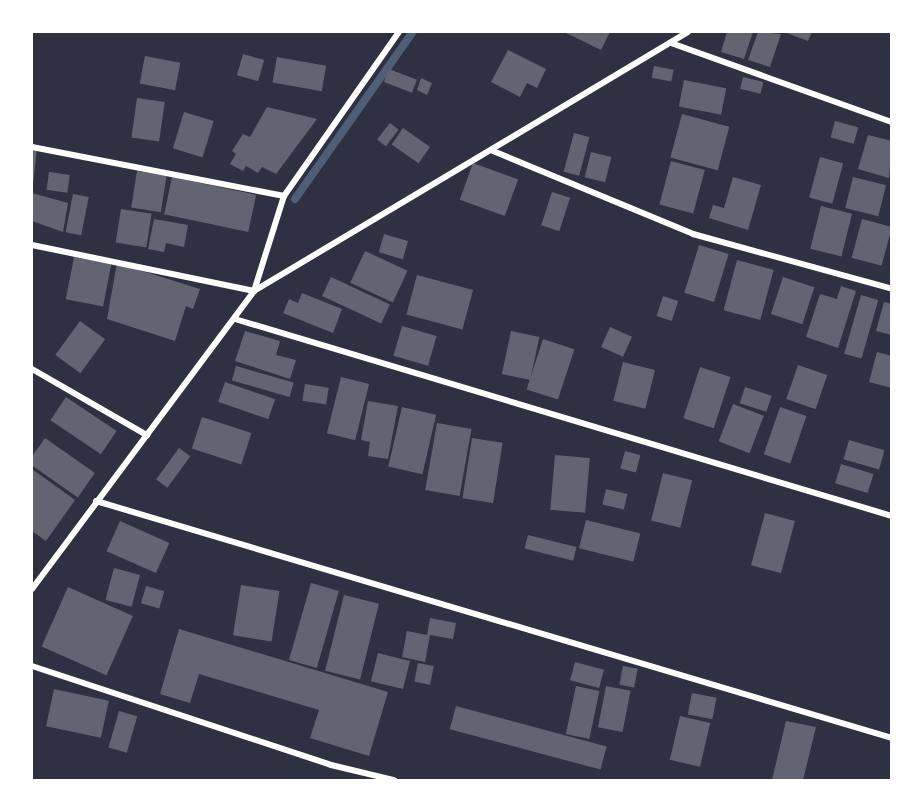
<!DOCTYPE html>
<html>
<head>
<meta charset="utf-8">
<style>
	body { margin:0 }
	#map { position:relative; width:923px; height:812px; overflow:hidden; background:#2d3142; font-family:"IBM Plex Serif",serif }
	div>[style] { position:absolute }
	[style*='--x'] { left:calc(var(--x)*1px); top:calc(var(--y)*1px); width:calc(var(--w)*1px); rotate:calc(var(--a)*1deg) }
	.stream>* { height:8px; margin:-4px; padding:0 4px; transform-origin:4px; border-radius:4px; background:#4f5d75 }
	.building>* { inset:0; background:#626471; transform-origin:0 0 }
	.minor>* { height:6px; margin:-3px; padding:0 3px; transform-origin:3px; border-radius:3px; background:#fff }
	span { translate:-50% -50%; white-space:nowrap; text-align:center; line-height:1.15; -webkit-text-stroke:4.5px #fff; paint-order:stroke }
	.frame { position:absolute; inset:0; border:33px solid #fff; pointer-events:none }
</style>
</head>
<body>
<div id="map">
	<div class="stream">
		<div style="--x:295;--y:199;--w:204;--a:-54.8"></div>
	</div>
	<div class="building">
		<div style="clip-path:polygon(564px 32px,610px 32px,601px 50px)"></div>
		<div style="clip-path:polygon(727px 32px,753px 32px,744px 59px,721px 52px)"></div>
		<div style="clip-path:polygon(758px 32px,781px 34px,770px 67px,748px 60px)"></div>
		<div style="clip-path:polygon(784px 32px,812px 32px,808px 41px)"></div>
		<div style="clip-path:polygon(508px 50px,546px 69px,537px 88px,527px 83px,520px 97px,491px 82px)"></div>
		<div style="left:243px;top:54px;width:22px;height:22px;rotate:16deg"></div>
		<div style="left:145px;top:56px;width:36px;height:28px;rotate:11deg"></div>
		<div style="left:277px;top:57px;width:50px;height:26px;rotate:10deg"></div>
		<div style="left:654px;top:66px;width:20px;height:12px;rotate:11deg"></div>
		<div style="left:389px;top:69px;width:30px;height:14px;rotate:21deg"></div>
		<div style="left:743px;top:77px;width:21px;height:12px;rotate:14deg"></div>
		<div style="clip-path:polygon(421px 78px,432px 83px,427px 95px,417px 90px)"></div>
		<div style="left:684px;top:80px;width:43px;height:27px;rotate:11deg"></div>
		<div style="left:137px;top:98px;width:28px;height:40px;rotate:8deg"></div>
		<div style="clip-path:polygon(267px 107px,317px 119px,276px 174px,262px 167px,258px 173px,246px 166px,243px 171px,230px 164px,236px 154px,232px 151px,243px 134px,250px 137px)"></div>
		<div style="left:184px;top:112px;width:31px;height:38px;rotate:17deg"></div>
		<div style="left:682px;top:114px;width:49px;height:45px;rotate:15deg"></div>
		<div style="left:835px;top:121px;width:24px;height:17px;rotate:15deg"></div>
		<div style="left:390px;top:123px;width:11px;height:21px;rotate:38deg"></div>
		<div style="left:403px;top:128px;width:33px;height:20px;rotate:35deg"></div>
		<div style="left:574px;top:133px;width:16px;height:40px;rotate:15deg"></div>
		<div style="clip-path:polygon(868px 135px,892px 141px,889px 178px,858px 169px)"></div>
		<div style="clip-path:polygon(32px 148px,37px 148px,33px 185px,32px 185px)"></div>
		<div style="left:591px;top:152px;width:21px;height:26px;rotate:14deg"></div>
		<div style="left:820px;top:157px;width:24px;height:42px;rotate:15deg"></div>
		<div style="left:671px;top:161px;width:35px;height:45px;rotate:15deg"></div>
		<div style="left:473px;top:163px;width:48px;height:39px;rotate:20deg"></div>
		<div style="left:137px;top:171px;width:30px;height:37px;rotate:9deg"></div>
		<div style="left:49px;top:172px;width:21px;height:18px;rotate:8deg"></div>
		<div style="left:172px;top:177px;width:86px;height:38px;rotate:12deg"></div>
		<div style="clip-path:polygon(733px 177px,761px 185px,748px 230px,709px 218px,713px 205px,724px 208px)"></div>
		<div style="left:853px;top:177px;width:34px;height:32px;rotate:14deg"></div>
		<div style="left:552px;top:192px;width:19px;height:35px;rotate:18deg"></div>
		<div style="clip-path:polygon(32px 193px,68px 203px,63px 232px,32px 221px)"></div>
		<div style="left:73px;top:194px;width:16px;height:39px;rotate:11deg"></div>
		<div style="left:821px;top:206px;width:32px;height:44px;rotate:14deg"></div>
		<div style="left:121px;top:209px;width:31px;height:34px;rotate:9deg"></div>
		<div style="clip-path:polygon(154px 219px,188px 225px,184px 247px,166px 243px,164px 252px,148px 249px)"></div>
		<div style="left:862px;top:219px;width:31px;height:40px;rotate:15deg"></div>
		<div style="left:384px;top:234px;width:25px;height:19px;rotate:16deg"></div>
		<div style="left:699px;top:245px;width:31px;height:50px;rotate:17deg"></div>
		<div style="left:365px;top:251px;width:47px;height:35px;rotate:25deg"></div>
		<div style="left:74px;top:257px;width:38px;height:43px;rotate:11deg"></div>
		<div style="left:737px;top:260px;width:38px;height:52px;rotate:15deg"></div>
		<div style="clip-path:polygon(117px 263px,200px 289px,193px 309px,186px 306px,175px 341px,107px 319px)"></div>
		<div style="left:417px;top:275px;width:58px;height:41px;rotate:15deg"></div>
		<div style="left:331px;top:277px;width:65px;height:21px;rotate:25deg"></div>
		<div style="left:783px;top:277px;width:33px;height:39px;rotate:18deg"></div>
		<div style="clip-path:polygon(841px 286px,856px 291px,838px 348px,806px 337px,820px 294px,837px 299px)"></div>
		<div style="clip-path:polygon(302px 293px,342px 309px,333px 333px,283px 313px,289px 299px,298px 303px)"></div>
		<div style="left:861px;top:295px;width:18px;height:61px;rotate:16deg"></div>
		<div style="left:663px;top:296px;width:16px;height:21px;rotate:18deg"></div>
		<div style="clip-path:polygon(884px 302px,892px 304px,892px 335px,876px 331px)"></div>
		<div style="left:80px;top:321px;width:31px;height:42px;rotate:36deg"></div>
		<div style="left:402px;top:326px;width:36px;height:31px;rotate:16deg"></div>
		<div style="left:610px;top:327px;width:24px;height:22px;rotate:24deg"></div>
		<div style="clip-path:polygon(245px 331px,280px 341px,276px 355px,296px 360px,290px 379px,235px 361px)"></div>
		<div style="left:511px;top:331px;width:29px;height:44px;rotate:12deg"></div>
		<div style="left:543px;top:339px;width:33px;height:53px;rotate:18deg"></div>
		<div style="clip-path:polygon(877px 352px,892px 356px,892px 388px,869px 382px)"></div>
		<div style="left:623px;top:362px;width:33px;height:40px;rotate:14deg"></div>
		<div style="left:798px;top:365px;width:31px;height:36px;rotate:19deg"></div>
		<div style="left:236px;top:366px;width:60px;height:15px;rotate:16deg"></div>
		<div style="left:700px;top:367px;width:32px;height:54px;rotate:18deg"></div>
		<div style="left:341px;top:377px;width:29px;height:58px;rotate:14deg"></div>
		<div style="left:225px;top:382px;width:53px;height:21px;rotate:19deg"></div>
		<div style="left:305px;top:384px;width:24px;height:17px;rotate:9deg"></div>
		<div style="left:745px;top:387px;width:28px;height:17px;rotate:18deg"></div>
		<div style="left:66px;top:397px;width:61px;height:28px;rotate:34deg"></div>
		<div style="clip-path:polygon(368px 401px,398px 406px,388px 459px,368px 456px,370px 442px,361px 440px)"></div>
		<div style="left:733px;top:404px;width:33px;height:40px;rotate:21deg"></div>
		<div style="left:402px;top:407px;width:35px;height:61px;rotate:13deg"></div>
		<div style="left:780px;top:407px;width:28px;height:50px;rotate:19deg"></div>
		<div style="left:202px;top:417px;width:52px;height:33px;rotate:18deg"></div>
		<div style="left:437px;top:423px;width:35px;height:68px;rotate:10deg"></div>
		<div style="left:45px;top:438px;width:61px;height:30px;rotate:35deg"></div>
		<div style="left:472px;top:438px;width:31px;height:61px;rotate:9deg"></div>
		<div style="left:849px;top:440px;width:37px;height:20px;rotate:16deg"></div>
		<div style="left:179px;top:448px;width:14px;height:39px;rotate:36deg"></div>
		<div style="left:625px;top:451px;width:16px;height:18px;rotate:15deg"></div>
		<div style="left:555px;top:455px;width:35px;height:55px;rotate:5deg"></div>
		<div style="left:841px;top:464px;width:34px;height:20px;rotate:17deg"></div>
		<div style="clip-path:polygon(32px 469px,75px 500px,46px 541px,32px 531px)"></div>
		<div style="left:663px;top:473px;width:30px;height:49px;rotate:14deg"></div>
		<div style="left:606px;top:489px;width:22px;height:16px;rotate:13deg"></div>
		<div style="left:765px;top:513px;width:31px;height:54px;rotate:15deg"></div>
		<div style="left:586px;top:520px;width:56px;height:29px;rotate:14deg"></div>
		<div style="left:120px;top:521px;width:54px;height:33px;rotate:24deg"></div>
		<div style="left:528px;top:535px;width:50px;height:14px;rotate:14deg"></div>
		<div style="left:114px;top:568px;width:27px;height:33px;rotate:15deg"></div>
		<div style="left:311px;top:583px;width:29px;height:80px;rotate:16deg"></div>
		<div style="left:241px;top:585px;width:39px;height:51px;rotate:9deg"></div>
		<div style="left:146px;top:586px;width:19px;height:18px;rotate:16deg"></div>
		<div style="left:68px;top:587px;width:71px;height:65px;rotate:24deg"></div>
		<div style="left:344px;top:595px;width:36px;height:78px;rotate:14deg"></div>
		<div style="clip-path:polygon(430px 618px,456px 623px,453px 639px,430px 635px,425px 662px,402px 657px,407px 631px,427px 635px)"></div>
		<div style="clip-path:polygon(179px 629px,388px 692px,369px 756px,310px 738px,319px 710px,199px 674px,190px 703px,160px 694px)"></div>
		<div style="left:378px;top:653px;width:33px;height:29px;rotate:14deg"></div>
		<div style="left:575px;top:662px;width:30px;height:19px;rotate:15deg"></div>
		<div style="left:418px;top:663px;width:16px;height:19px;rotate:11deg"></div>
		<div style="left:623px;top:666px;width:15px;height:19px;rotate:11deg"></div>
		<div style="left:576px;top:686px;width:24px;height:49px;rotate:12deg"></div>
		<div style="left:606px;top:686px;width:25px;height:42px;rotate:11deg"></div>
		<div style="left:54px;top:689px;width:56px;height:38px;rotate:12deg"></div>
		<div style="left:692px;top:693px;width:25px;height:22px;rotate:11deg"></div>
		<div style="left:456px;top:706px;width:156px;height:24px;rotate:15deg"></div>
		<div style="left:119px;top:711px;width:19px;height:38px;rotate:16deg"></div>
		<div style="left:680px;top:716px;width:31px;height:45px;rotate:13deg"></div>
		<div style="clip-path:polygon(786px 721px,816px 727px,803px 780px,772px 780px)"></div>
	</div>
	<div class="minor">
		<div style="--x:671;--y:43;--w:235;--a:19.7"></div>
		<div style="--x:32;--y:147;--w:257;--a:11"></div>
		<div style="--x:493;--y:151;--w:217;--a:22.5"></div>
		<div style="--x:693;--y:234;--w:206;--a:15.4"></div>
		<div style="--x:32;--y:245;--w:227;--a:11.7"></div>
		<div style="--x:254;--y:291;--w:100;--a:-72.5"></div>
		<div style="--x:284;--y:196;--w:200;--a:-55"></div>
		<div style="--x:235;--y:319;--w:686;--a:16.69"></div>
		<div style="--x:32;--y:369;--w:133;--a:29.9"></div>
		<div style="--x:96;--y:501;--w:831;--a:16.58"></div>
		<div style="--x:32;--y:589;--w:372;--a:-53.3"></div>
		<div style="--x:254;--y:291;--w:505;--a:-30.83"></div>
		<div style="--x:32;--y:666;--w:315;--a:18.3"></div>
		<div style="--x:331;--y:765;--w:65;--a:13.4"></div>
	</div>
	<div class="frame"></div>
</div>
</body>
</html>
